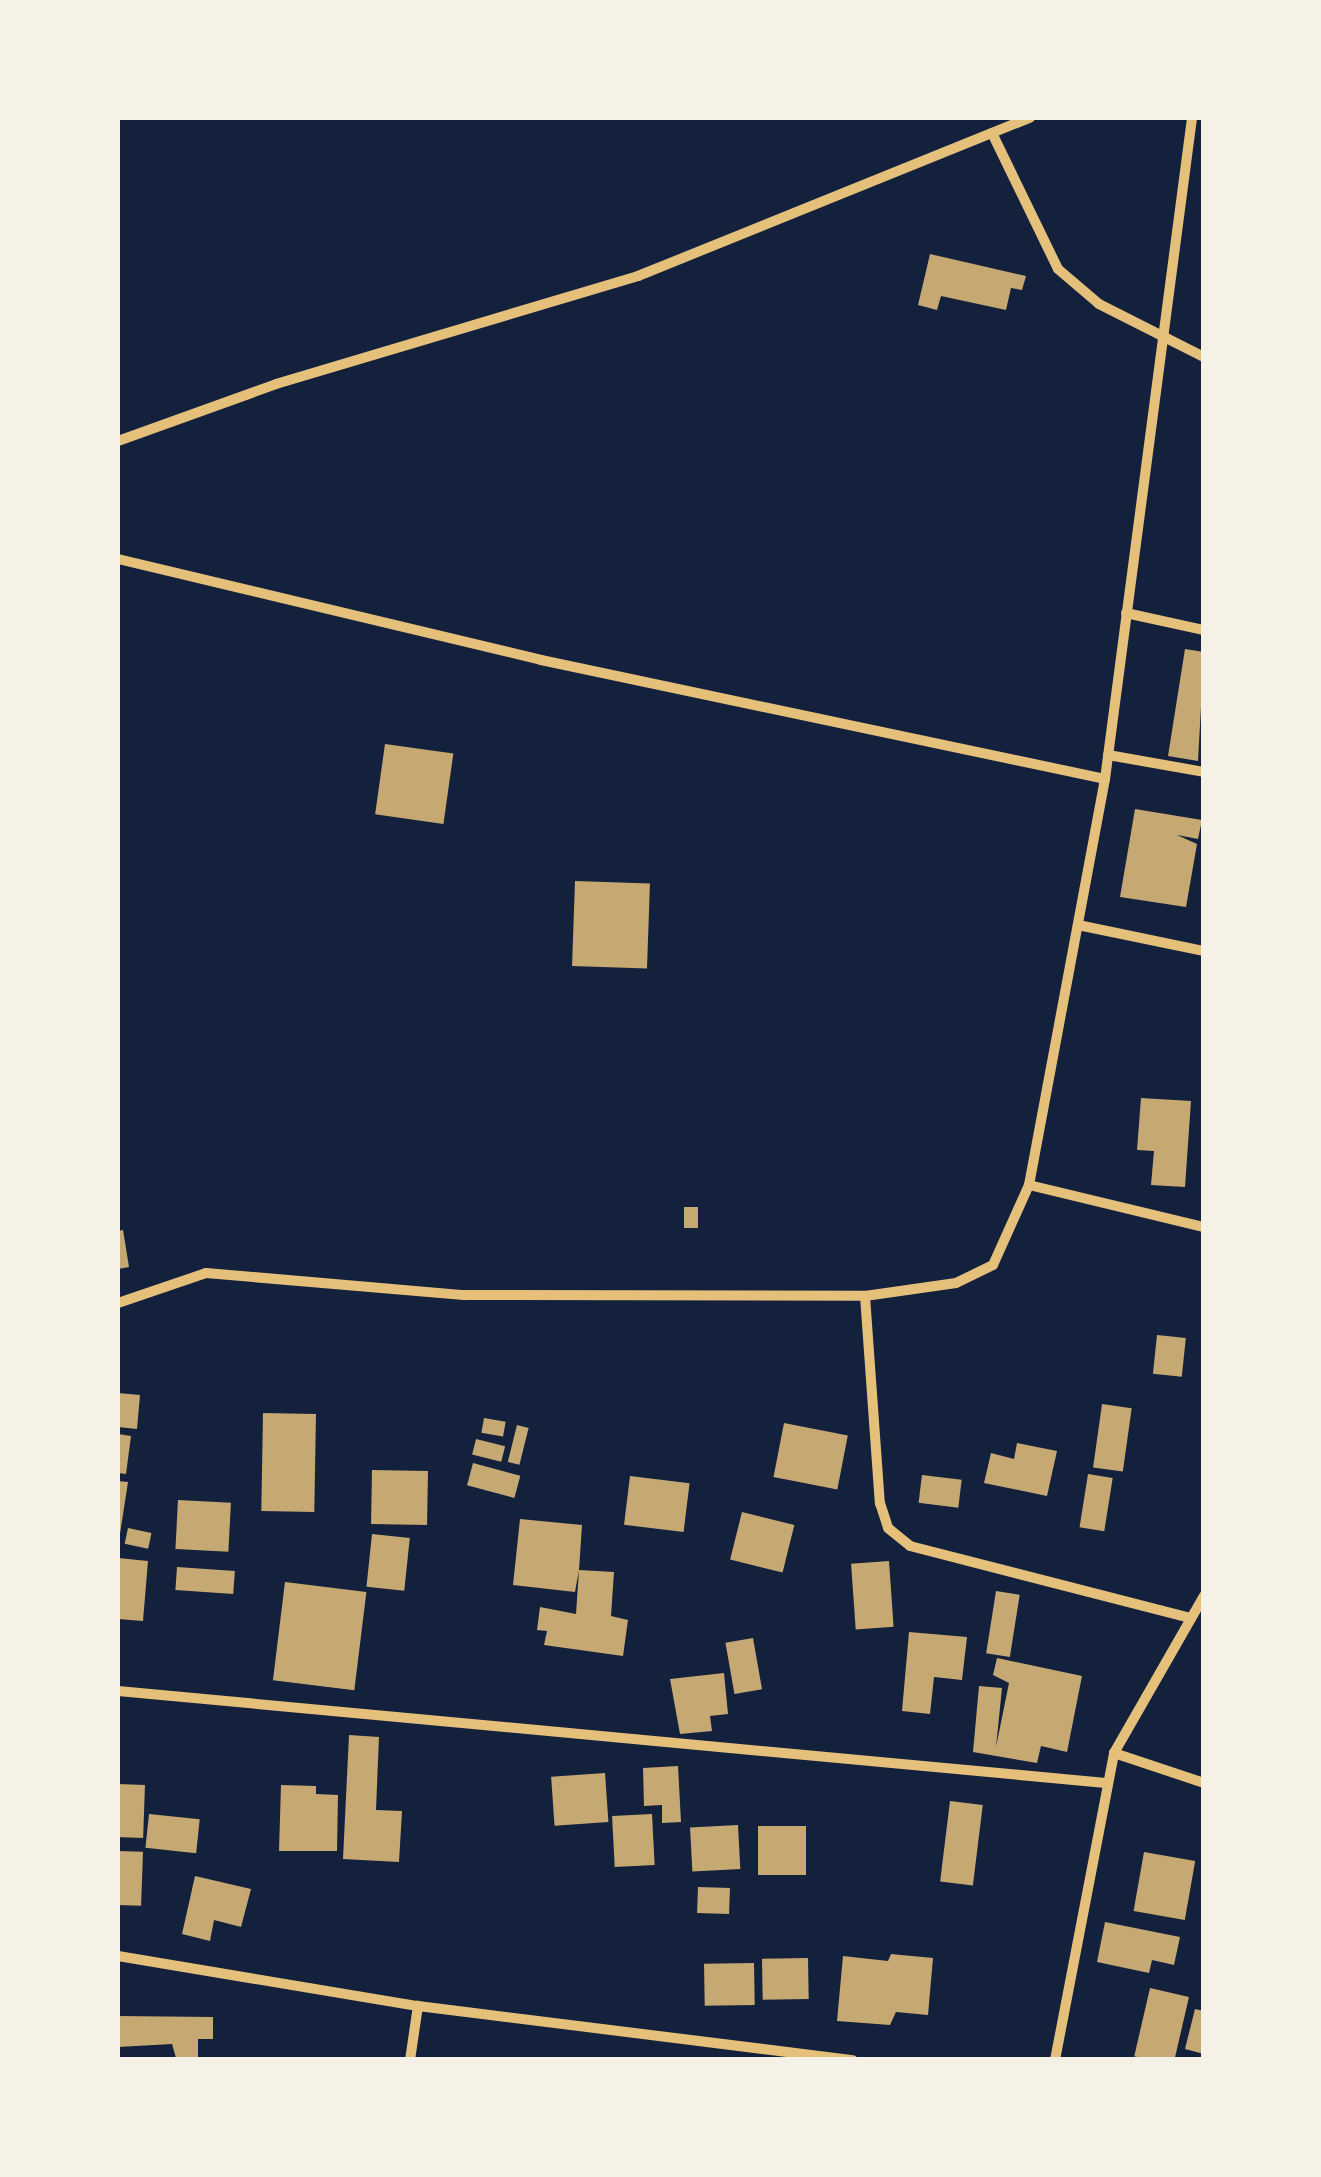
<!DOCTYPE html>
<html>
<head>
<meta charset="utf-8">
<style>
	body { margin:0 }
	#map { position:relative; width:1321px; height:2177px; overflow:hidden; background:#14213d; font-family:"Space Grotesk",sans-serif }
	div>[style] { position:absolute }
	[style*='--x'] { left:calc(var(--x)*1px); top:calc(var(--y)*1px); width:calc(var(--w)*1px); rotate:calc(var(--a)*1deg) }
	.building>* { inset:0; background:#c6a872; transform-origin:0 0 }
	.minor>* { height:10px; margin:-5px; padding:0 5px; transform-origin:5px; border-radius:5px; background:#e5c07b }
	span { translate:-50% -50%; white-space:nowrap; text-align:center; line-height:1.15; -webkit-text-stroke:8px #f6f1e7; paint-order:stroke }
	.frame { position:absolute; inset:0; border:120px solid #f6f1e7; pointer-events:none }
</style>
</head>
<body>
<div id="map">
	<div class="building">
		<div style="clip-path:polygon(930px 254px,1026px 276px,1022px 290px,1011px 288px,1006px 310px,941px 296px,937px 310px,918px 305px)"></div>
		<div style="clip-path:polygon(1185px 649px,1204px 652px,1198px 761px,1168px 756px)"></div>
		<div style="left:385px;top:744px;width:69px;height:71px;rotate:8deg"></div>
		<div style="clip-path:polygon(1135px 809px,1202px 820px,1198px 839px,1177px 835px,1197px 844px,1186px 907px,1120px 897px)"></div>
		<div style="left:575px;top:881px;width:75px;height:85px;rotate:2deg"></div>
		<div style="clip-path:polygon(1141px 1098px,1191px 1101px,1185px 1187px,1151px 1185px,1154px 1151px,1137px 1150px)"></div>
		<div style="left:684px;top:1207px;width:14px;height:21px"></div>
		<div style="clip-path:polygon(123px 1230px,129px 1267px,118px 1269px,118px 1231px)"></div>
		<div style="left:1157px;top:1335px;width:29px;height:39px;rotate:6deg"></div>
		<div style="clip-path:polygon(118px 1393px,140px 1395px,137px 1429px,118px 1427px)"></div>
		<div style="left:1102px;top:1404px;width:30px;height:64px;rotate:8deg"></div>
		<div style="left:263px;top:1413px;width:53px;height:98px;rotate:1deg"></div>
		<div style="left:484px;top:1418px;width:22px;height:15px;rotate:10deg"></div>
		<div style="left:784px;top:1423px;width:65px;height:55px;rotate:11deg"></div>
		<div style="left:517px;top:1425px;width:12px;height:38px;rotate:14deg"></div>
		<div style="clip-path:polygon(118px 1434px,131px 1436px,126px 1474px,118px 1473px)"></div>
		<div style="left:476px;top:1439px;width:30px;height:16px;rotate:14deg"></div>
		<div style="clip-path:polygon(1017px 1443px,1057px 1451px,1047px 1496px,984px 1483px,991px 1453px,1014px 1459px)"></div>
		<div style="left:473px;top:1463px;width:49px;height:23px;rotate:15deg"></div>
		<div style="left:372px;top:1470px;width:56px;height:54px;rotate:1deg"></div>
		<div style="left:1088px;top:1474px;width:25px;height:54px;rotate:9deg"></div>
		<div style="left:922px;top:1475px;width:40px;height:28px;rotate:7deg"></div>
		<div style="left:630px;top:1476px;width:60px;height:49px;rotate:7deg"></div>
		<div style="clip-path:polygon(118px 1481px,128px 1482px,120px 1534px,118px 1534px)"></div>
		<div style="left:178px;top:1500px;width:53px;height:49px;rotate:3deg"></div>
		<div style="left:742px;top:1512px;width:54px;height:49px;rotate:14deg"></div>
		<div style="clip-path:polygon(520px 1519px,582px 1525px,579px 1570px,614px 1572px,611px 1616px,628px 1620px,623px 1656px,544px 1645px,547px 1631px,537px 1630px,540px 1607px,576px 1614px,579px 1570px,575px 1592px,513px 1585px)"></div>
		<div style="left:128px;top:1528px;width:24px;height:16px;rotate:12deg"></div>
		<div style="left:372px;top:1534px;width:38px;height:53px;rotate:6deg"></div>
		<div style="clip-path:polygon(118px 1558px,148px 1561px,143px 1621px,118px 1619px)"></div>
		<div style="left:889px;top:1561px;width:66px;height:38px;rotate:86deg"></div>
		<div style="left:177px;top:1567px;width:58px;height:23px;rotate:4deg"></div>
		<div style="left:285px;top:1582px;width:82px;height:99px;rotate:7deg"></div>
		<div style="left:996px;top:1591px;width:24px;height:63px;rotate:9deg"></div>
		<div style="clip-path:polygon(909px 1632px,967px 1637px,962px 1680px,934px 1677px,930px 1714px,902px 1711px)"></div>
		<div style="left:753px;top:1638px;width:52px;height:28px;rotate:80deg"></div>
		<div style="clip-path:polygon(997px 1658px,1082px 1676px,1067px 1752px,1041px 1746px,1037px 1763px,973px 1752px,979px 1686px,1002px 1688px,996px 1747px,1009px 1683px,993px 1675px)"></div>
		<div style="clip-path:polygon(724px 1673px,728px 1714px,710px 1716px,712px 1731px,680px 1734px,670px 1679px)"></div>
		<div style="clip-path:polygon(349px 1735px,379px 1737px,376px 1810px,402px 1811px,399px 1862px,343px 1859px)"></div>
		<div style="clip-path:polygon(678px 1766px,681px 1822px,662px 1823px,662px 1805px,644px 1806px,643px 1768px)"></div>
		<div style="left:605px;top:1773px;width:49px;height:54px;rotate:86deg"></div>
		<div style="left:118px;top:1784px;width:27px;height:53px;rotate:2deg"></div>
		<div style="clip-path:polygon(281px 1785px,316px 1786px,316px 1794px,338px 1795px,337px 1851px,279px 1851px)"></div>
		<div style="left:950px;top:1801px;width:33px;height:81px;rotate:7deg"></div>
		<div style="left:149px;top:1814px;width:51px;height:34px;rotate:6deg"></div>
		<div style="left:652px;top:1814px;width:51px;height:40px;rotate:87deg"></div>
		<div style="left:738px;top:1825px;width:44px;height:48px;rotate:87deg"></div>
		<div style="left:758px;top:1826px;width:48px;height:49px"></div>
		<div style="left:118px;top:1851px;width:25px;height:54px;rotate:2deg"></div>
		<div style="left:1144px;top:1852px;width:52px;height:60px;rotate:10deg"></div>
		<div style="clip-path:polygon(195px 1876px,251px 1889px,241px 1927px,214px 1920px,210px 1941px,182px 1934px)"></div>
		<div style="left:698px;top:1887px;width:32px;height:26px;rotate:2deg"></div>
		<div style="clip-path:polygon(1105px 1922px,1180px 1937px,1174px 1965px,1152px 1960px,1149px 1973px,1097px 1962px)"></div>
		<div style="clip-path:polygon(891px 1954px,933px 1958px,928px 2015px,896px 2012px,890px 2025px,837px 2021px,843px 1956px,888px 1961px)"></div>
		<div style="left:808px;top:1958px;width:41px;height:46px;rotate:89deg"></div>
		<div style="left:754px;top:1963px;width:42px;height:50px;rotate:89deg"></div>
		<div style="left:1150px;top:1988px;width:40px;height:70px;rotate:13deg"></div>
		<div style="clip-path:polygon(1195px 2009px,1204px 2011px,1204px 2054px,1185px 2049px)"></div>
		<div style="clip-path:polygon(118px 2016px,213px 2017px,213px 2039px,198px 2039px,198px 2059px,176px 2058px,172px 2044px,118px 2047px)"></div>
	</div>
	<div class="minor">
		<div style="--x:992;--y:133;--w:151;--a:64.1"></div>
		<div style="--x:1058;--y:269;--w:54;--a:40.5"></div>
		<div style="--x:1099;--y:304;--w:118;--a:26.8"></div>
		<div style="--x:118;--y:441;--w:168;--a:-19.8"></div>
		<div style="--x:276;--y:384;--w:378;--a:-16.6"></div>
		<div style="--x:638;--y:276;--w:423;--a:-22"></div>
		<div style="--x:118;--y:559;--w:435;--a:13.4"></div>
		<div style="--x:541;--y:660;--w:576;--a:11.91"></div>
		<div style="--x:1126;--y:613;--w:80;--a:12.3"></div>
		<div style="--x:1108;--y:755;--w:97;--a:10"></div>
		<div style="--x:1078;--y:925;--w:129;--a:11.7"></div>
		<div style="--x:1029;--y:1185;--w:180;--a:13.5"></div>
		<div style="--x:865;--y:1296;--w:208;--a:85.9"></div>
		<div style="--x:880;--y:1503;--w:26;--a:72"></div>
		<div style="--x:888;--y:1528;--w:28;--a:39"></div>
		<div style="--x:910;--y:1546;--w:290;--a:14.4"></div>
		<div style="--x:118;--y:1303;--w:93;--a:-18.8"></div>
		<div style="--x:206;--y:1273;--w:259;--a:4.9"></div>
		<div style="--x:464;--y:1295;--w:401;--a:0.1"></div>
		<div style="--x:865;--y:1296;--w:92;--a:-8.1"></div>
		<div style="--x:956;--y:1283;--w:41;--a:-25.9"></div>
		<div style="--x:993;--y:1265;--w:88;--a:-65.8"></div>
		<div style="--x:1029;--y:1185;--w:413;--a:-79.4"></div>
		<div style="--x:1105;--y:779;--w:667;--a:-82.5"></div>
		<div style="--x:118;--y:1691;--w:992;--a:5.32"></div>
		<div style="--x:1114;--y:1753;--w:95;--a:18.4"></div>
		<div style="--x:118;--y:1956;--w:304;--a:9.5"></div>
		<div style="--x:418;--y:2006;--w:438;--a:7.1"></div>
		<div style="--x:410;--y:2060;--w:55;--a:-81.6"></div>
		<div style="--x:1055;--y:2060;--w:313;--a:-79.1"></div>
		<div style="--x:1114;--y:1753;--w:181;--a:-60.2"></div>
	</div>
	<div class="frame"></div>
</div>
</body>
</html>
